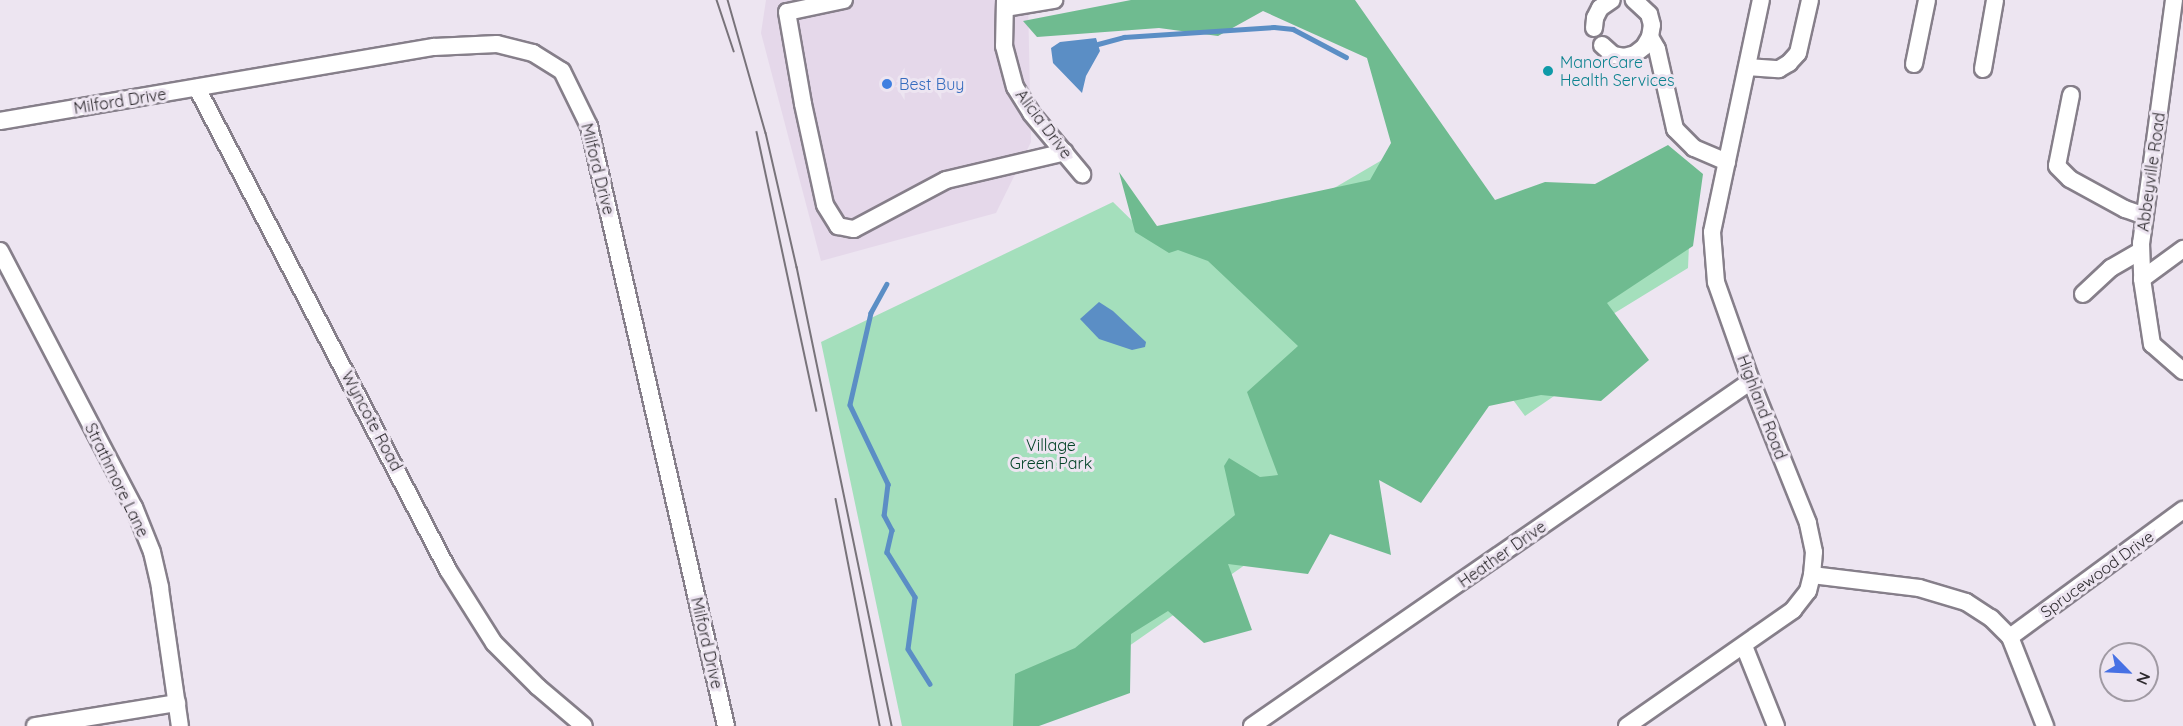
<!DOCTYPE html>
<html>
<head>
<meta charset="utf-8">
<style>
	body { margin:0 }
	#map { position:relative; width:2183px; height:726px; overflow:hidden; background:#ede5f1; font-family:Quicksand,sans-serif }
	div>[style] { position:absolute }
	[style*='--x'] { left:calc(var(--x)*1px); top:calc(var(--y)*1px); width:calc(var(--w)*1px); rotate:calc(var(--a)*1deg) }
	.built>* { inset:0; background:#e5d8ea }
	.green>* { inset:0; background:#a4dfbc }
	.forest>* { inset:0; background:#6fbb90 }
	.water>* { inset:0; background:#5b8ec5 }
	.stream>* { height:4.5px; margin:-2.25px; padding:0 2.25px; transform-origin:2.25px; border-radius:2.25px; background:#5b8ec5 }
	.roads { filter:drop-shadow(2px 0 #867f8a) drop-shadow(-2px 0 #867f8a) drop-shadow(0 2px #867f8a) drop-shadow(0 -2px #867f8a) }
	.minor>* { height:16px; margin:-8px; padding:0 8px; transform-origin:8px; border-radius:8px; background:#fff }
	.tram>* { height:1.5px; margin:-0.75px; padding:0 0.75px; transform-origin:0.75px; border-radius:0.75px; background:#78737a }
	.dots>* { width:16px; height:16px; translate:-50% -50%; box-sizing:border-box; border:3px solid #ede5f1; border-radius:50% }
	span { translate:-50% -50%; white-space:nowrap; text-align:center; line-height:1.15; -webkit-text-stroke:6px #ede5f1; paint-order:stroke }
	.culture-label { font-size:16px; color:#0d838f }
	.left { translate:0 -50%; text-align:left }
	.shop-label { font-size:16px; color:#366cbe }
	.street-label { font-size:16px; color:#2d2a2e }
	.park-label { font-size:16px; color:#06452a }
	.north { position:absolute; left:2099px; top:642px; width:60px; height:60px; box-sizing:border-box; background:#ede5f1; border:2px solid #a09aa3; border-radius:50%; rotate:114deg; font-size:16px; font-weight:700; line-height:24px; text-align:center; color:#2d2a2e }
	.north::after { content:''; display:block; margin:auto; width:21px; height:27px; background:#4771e4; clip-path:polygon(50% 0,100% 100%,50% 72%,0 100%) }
</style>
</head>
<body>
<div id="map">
	<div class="built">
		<div style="clip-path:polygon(766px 0,1028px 0,1031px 142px,996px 213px,821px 261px,761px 33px)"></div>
	</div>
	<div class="green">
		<div style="clip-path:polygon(1406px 146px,1470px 248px,1692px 176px,1688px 268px,1551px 352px,1573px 383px,1525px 416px,1502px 385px,1019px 723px,1019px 726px,902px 726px,821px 342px,1113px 202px,1154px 242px,1221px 254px)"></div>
	</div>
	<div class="forest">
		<div style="clip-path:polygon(1131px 0,1355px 0,1495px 200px,1545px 182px,1595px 184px,1668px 145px,1703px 174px,1693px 246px,1607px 303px,1649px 360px,1601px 401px,1541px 395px,1489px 406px,1421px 503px,1379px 480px,1391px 555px,1330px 534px,1308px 574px,1228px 564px,1252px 630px,1204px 643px,1168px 611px,1131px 634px,1130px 693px,1039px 726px,1013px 726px,1015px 674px,1075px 648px,1235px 515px,1224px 466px,1229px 458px,1260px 477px,1278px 475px,1247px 392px,1298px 346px,1208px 261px,1178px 250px,1169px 253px,1135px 232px,1119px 172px,1157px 226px,1370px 180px,1391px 143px,1367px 58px,1263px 11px,1218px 36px,1159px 28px,1037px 37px,1023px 21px)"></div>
	</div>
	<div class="water">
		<div style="clip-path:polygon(1096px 38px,1100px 51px,1086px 76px,1082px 93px,1053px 63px,1051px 48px,1060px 42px)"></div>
		<div style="clip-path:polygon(1099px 302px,1113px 311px,1146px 342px,1145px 347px,1132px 350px,1099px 339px,1080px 319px)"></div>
	</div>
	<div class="stream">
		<div style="--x:1098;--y:44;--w:27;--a:-15"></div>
		<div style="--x:1124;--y:37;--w:150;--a:-3.8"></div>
		<div style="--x:1274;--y:27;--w:19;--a:6"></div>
		<div style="--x:1293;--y:29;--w:60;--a:27.8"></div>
		<div style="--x:887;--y:284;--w:33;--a:119"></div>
		<div style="--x:871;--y:313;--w:94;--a:102.9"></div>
		<div style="--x:850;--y:405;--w:88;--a:64.3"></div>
		<div style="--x:888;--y:484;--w:31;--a:97"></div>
		<div style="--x:884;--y:515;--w:17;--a:62"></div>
		<div style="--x:892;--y:530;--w:23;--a:103"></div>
		<div style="--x:887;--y:552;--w:53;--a:58.1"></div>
		<div style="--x:915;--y:597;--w:52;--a:97.7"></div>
		<div style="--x:908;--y:649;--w:41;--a:57.8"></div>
	</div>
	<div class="roads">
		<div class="minor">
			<div style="--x:844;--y:0;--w:58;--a:168.1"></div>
			<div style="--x:787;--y:12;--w:93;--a:80.1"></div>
			<div style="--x:803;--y:104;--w:103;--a:77.7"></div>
			<div style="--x:825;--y:205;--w:25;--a:58"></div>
			<div style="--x:838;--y:226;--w:16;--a:11"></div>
			<div style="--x:854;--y:229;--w:104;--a:-28"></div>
			<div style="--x:946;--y:180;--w:122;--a:-13.2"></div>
			<div style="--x:1005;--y:0;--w:46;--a:91.2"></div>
			<div style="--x:1004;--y:46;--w:42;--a:75"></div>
			<div style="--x:1015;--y:87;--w:31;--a:58"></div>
			<div style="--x:1031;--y:113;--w:80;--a:50.1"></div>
			<div style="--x:2174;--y:0;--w:245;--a:97.7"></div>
			<div style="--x:2141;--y:243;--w:36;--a:88"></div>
			<div style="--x:2142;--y:279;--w:66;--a:81.3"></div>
			<div style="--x:2152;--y:344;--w:41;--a:41.1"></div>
			<div style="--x:1005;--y:8;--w:50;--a:-9.3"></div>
			<div style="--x:1594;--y:28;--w:10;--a:-84"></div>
			<div style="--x:1595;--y:18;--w:11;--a:-63"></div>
			<div style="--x:1600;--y:8;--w:14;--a:-34"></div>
			<div style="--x:1650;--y:37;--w:14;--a:60"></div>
			<div style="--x:1657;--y:49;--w:82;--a:77.3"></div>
			<div style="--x:1675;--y:129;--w:27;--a:45"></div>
			<div style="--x:1694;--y:148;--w:36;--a:23"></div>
			<div style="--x:1602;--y:45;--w:15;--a:42"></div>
			<div style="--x:1613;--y:55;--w:11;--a:10"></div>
			<div style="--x:1624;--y:57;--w:11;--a:-15"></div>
			<div style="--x:1635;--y:54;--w:11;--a:-38"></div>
			<div style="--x:1644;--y:47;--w:12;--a:-59"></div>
			<div style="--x:1650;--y:37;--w:12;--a:-81"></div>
			<div style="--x:1652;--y:25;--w:11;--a:-105"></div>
			<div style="--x:1649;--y:14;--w:21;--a:-137"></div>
			<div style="--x:1914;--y:64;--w:65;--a:-78.5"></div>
			<div style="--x:1747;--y:67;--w:32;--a:4"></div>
			<div style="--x:1779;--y:69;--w:12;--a:-31"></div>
			<div style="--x:1789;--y:63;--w:13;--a:-48"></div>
			<div style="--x:1798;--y:53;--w:54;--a:-77.2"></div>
			<div style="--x:1983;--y:69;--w:70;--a:-80.1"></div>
			<div style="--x:197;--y:88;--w:543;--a:62.49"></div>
			<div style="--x:448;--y:570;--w:86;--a:57.8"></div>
			<div style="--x:494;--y:643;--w:62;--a:45"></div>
			<div style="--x:538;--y:687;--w:60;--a:40.3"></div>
			<div style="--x:2071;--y:95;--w:72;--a:101.2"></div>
			<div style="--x:2057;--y:166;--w:18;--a:45"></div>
			<div style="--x:2070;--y:179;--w:63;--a:28.6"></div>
			<div style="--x:2125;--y:209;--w:21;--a:19"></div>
			<div style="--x:0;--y:121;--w:440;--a:-9.7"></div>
			<div style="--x:434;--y:47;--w:63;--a:-2.7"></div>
			<div style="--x:497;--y:44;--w:37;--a:14"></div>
			<div style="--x:533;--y:53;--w:34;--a:32"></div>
			<div style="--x:562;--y:71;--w:61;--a:63.9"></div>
			<div style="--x:589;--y:126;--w:615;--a:77.14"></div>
			<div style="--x:0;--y:251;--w:289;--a:62.4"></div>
			<div style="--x:134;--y:507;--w:48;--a:68.2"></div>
			<div style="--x:152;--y:552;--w:37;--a:77"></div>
			<div style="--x:160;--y:588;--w:139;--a:81.8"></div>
			<div style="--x:2142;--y:279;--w:51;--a:-36.2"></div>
			<div style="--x:2083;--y:294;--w:38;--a:-43"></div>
			<div style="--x:2111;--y:268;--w:34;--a:-30"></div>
			<div style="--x:1812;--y:575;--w:108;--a:6.9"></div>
			<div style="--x:1919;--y:588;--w:49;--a:16.6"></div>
			<div style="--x:1966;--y:602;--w:30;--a:33"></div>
			<div style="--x:1991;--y:618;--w:27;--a:45"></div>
			<div style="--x:2010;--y:637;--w:96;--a:68.5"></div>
			<div style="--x:2010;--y:637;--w:215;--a:-36.3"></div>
			<div style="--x:1744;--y:646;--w:86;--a:68.2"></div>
			<div style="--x:35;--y:726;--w:144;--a:-9.2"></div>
			<div style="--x:1252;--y:726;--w:607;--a:-34.66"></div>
			<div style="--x:1627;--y:726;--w:203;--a:-34.9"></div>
			<div style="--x:1793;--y:610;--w:24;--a:-52"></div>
			<div style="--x:1808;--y:591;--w:16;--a:-76"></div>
			<div style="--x:1812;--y:575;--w:23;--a:-85"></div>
			<div style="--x:1814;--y:552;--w:30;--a:-102"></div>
			<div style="--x:1808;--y:523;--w:153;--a:-111.9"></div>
			<div style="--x:1751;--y:381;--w:105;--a:-109.5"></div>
			<div style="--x:1716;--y:282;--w:50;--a:-94.6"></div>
			<div style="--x:1712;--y:232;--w:237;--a:-78.1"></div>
		</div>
	</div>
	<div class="tram">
		<div style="--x:717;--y:0;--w:54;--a:71.6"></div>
		<div style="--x:728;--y:0;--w:138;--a:74.1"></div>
		<div style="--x:766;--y:133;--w:138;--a:77"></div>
		<div style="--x:797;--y:267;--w:469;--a:78.3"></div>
		<div style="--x:757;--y:132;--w:285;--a:77.9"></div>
		<div style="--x:836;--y:499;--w:231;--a:79"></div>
	</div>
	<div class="dots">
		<div style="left:1548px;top:71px;background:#0f9aa8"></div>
		<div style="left:887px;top:84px;background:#3f7fe0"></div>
	</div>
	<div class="culture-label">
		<span class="left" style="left:1560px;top:71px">ManorCare<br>Health Services</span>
	</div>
	<div class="shop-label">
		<span class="left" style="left:899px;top:84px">Best Buy</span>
	</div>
	<div class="street-label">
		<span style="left:120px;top:101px;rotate:-9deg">Milford Drive</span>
		<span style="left:1044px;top:124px;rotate:53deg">Alicia Drive</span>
		<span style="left:598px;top:169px;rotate:76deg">Milford Drive</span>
		<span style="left:2151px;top:172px;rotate:-82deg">Abbeyville Road</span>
		<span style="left:1762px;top:407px;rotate:69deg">Highland Road</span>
		<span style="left:372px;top:421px;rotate:62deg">Wyncote Road</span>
		<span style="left:117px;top:480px;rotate:64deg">Strathmore Lane</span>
		<span style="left:1502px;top:554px;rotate:-35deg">Heather Drive</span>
		<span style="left:2097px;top:574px;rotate:-36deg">Sprucewood Drive</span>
		<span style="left:707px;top:643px;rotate:77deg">Milford Drive</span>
	</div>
	<div class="park-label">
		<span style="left:1051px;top:454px">Village<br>Green Park</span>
	</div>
	<div class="north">N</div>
</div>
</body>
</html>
